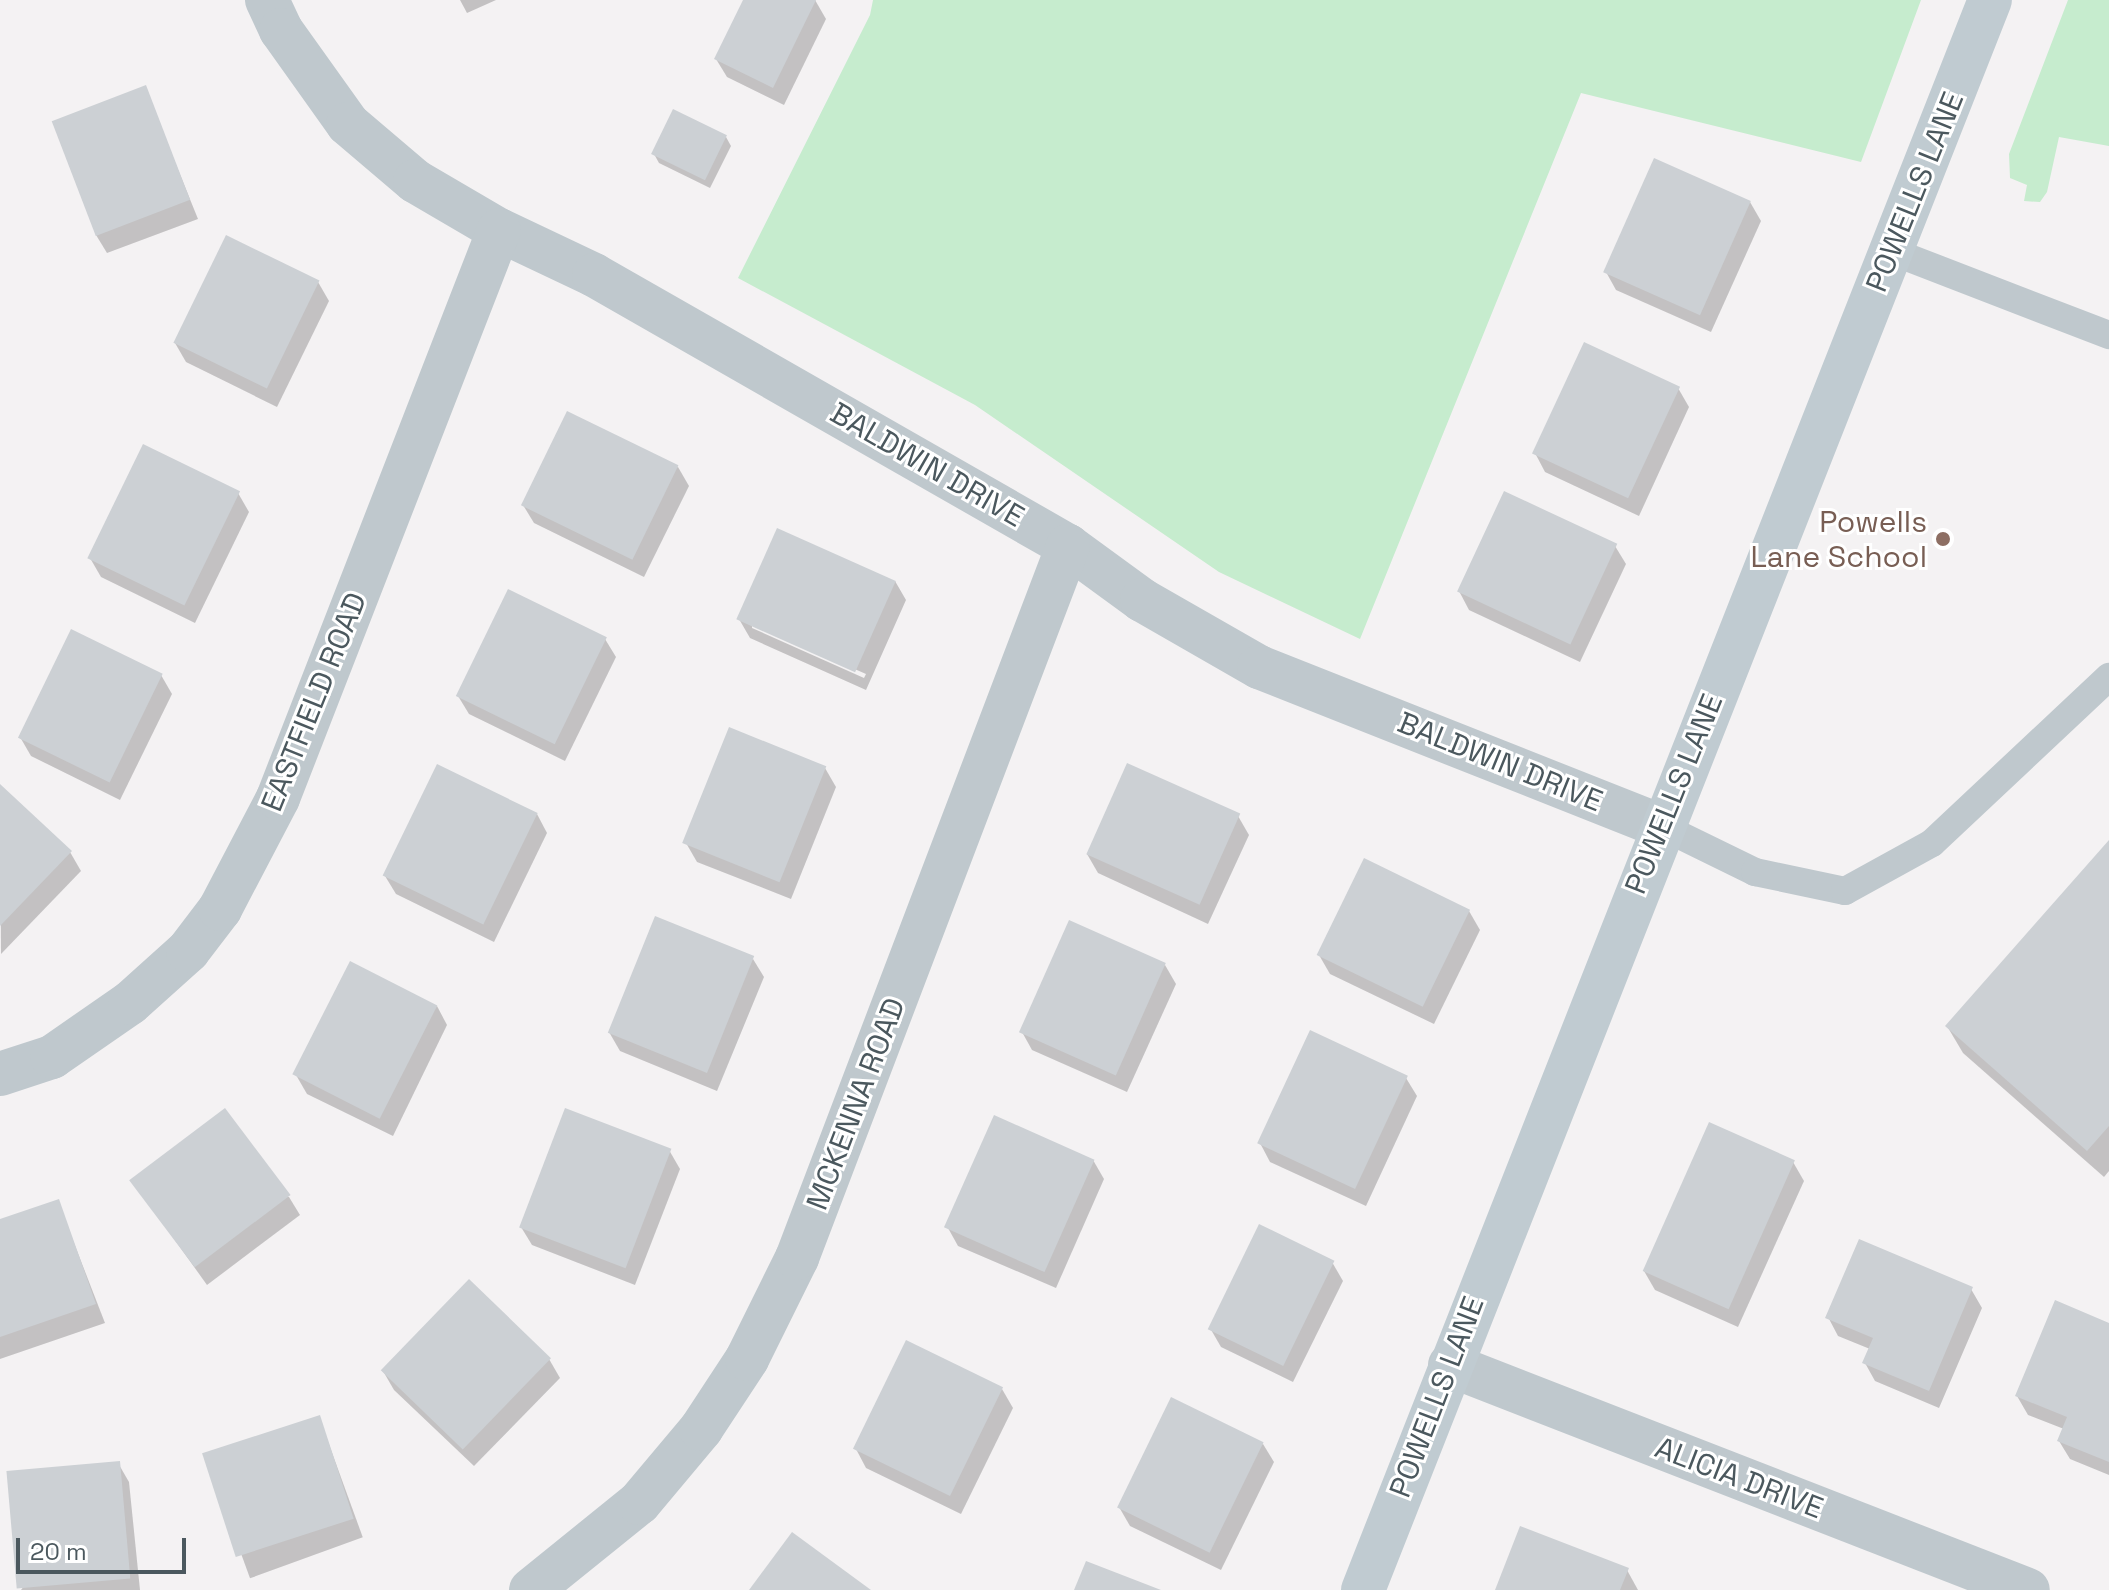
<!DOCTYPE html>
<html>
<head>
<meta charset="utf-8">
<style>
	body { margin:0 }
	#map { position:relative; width:2109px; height:1590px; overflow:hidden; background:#f4f2f3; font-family:"Space Grotesk",sans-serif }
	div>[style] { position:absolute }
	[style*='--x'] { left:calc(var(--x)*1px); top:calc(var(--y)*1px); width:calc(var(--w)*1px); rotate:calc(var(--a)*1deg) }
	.green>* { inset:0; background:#c6ecce }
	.shadow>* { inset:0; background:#0003; transform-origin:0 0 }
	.building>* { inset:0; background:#ccd0d4; transform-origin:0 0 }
	.lane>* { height:28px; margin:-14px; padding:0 14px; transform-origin:14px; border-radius:14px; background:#bfc8cd }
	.street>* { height:44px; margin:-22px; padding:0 22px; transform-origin:22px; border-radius:22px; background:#bfc8cd }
	.secondary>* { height:44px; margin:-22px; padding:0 22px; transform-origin:22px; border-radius:22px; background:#c0cbd1 }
	.dots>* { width:22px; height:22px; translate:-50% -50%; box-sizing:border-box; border:4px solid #fff; border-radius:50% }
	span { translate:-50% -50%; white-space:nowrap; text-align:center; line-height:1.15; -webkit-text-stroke:6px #fff; paint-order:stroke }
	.street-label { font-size:30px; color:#4b585e }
	.education-label { font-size:30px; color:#785e54 }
	.right { translate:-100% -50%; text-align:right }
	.scale { position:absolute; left:16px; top:1538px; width:170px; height:36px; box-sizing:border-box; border:4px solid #4b585e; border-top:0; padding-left:10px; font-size:24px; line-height:28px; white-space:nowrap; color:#4b585e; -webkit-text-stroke:6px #fff; paint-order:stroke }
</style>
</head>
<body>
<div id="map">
	<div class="green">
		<div style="clip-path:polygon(873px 0,1921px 0,1861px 162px,1581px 93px,1360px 639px,1219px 572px,975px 405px,738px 278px,870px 15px)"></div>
		<div style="clip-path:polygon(2068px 0,2109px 0,2109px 146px,2059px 137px,2047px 192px,2040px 202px,2024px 201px,2027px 185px,2010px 178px,2009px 154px)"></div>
	</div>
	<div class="shadow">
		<div style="clip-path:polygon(460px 0,496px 0,467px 13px)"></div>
		<div style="clip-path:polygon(745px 0,815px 0,826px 19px,784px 105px,727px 77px,716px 59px)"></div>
		<div style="clip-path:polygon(145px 88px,198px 219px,107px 253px,96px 235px)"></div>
		<div style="clip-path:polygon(726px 137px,731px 146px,710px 188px,659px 163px,654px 154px)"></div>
		<div style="clip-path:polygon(1750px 202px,1761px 221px,1711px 332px,1616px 290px,1606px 272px)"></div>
		<div style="clip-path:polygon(318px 282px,329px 301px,277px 407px,186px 362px,175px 343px)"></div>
		<div style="clip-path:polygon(1678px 388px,1689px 407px,1639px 516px,1545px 472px,1535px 453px)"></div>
		<div style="clip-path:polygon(678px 467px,689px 486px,644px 577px,534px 523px,523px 505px)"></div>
		<div style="clip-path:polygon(238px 493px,249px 512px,195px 623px,101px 577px,90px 558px)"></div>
		<div style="clip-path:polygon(1615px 546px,1626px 564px,1580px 662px,1469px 610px,1459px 591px)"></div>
		<div style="clip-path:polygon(evenodd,895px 581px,906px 600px,866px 690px,750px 638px,739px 619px,895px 581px,752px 624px,866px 674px,864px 678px,752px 628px,752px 624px)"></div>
		<div style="clip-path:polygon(605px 639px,616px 657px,565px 761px,469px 714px,458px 696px)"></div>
		<div style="clip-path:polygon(161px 675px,172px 694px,120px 800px,31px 756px,20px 737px)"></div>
		<div style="clip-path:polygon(825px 768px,836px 787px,791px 899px,697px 862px,686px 843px)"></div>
		<div style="clip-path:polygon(0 786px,70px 852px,81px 871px,1px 954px)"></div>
		<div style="clip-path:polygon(537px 814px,547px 833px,494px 942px,396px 894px,385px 876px)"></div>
		<div style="clip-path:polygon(1238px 816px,1249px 835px,1208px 924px,1098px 873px,1087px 854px)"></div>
		<div style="clip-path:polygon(2109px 843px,2109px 1171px,2104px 1177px,1963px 1053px,1947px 1026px)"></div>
		<div style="clip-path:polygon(1469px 911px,1480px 930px,1434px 1024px,1330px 974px,1319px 955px)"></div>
		<div style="clip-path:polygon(753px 959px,764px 977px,717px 1091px,620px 1051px,609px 1032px)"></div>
		<div style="clip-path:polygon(1165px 965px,1176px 984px,1127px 1092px,1032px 1050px,1022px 1032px)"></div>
		<div style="clip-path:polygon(437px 1006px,447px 1025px,393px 1136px,307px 1094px,296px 1075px)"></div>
		<div style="clip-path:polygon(1406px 1078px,1417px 1096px,1366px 1206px,1270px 1162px,1260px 1143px)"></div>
		<div style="clip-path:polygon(669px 1150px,680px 1169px,635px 1285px,532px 1245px,521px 1227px)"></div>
		<div style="clip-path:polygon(1093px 1160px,1104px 1179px,1056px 1288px,958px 1246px,948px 1228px)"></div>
		<div style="clip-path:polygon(1793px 1162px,1804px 1181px,1738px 1327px,1655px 1290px,1644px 1271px)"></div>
		<div style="clip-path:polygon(132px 1180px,289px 1197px,300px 1215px,207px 1285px)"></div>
		<div style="clip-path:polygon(58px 1202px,105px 1323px,0 1359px,0 1221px)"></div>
		<div style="clip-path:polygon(1332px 1262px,1343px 1281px,1293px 1382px,1221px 1347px,1210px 1328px)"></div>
		<div style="clip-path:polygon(1971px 1289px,1982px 1308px,1939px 1408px,1875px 1381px,1865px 1363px,1870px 1349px,1838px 1336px,1828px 1317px)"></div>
		<div style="clip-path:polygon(2109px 1325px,2109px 1475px,2070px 1459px,2059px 1441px,2064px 1429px,2028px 1415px,2017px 1396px)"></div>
		<div style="clip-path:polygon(549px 1359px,560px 1378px,474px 1466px,394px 1390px,383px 1371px)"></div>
		<div style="clip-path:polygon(1002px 1389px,1013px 1408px,961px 1514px,866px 1468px,856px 1449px)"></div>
		<div style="left:319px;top:1417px;width:128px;height:120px;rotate:70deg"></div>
		<div style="clip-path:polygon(1263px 1444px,1274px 1462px,1221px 1570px,1130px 1526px,1119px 1507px)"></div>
		<div style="clip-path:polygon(118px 1463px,129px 1482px,140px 1590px,21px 1590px)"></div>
		<div style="clip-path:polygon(1627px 1570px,1638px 1590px,1497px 1590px)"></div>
	</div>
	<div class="building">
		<div style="clip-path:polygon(743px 0,816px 0,773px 88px,714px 59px)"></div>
		<div style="left:146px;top:85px;width:123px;height:101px;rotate:69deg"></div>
		<div style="left:673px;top:109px;width:60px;height:50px;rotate:26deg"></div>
		<div style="left:1654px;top:158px;width:106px;height:125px;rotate:24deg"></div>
		<div style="left:226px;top:235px;width:104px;height:120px;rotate:26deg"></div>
		<div style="left:1584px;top:342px;width:106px;height:123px;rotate:25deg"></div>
		<div style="left:567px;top:411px;width:124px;height:105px;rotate:26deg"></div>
		<div style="left:143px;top:444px;width:108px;height:127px;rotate:26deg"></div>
		<div style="left:1504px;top:491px;width:125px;height:111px;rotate:25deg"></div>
		<div style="left:777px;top:528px;width:130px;height:100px;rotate:24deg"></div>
		<div style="left:508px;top:589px;width:110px;height:119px;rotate:26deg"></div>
		<div style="left:71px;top:629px;width:102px;height:121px;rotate:26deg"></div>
		<div style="left:729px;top:727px;width:105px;height:125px;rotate:22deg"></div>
		<div style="left:1127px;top:763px;width:124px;height:100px;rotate:24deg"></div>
		<div style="left:437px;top:764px;width:112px;height:124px;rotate:26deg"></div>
		<div style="clip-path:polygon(0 784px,72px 851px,0 926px)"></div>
		<div style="clip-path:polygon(2109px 840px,2109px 1126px,2087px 1151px,1945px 1026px)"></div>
		<div style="left:1364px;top:858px;width:118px;height:108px;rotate:26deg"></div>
		<div style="left:655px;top:916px;width:107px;height:126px;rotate:22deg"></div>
		<div style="left:1069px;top:920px;width:106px;height:123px;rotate:24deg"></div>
		<div style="left:350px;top:961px;width:98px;height:127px;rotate:27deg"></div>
		<div style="left:1310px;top:1030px;width:108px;height:125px;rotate:25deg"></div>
		<div style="left:225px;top:1108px;width:109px;height:120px;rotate:53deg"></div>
		<div style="left:565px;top:1108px;width:114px;height:128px;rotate:21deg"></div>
		<div style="left:994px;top:1115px;width:110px;height:123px;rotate:24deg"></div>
		<div style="left:1709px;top:1122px;width:94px;height:163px;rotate:24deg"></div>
		<div style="clip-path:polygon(59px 1199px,96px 1304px,0 1337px,0 1219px)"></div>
		<div style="left:1259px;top:1224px;width:84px;height:117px;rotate:26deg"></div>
		<div style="clip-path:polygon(1859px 1239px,1973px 1287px,1929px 1391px,1862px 1363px,1873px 1338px,1825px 1318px)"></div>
		<div style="left:469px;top:1279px;width:114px;height:127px;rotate:44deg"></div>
		<div style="clip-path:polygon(2055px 1300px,2109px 1323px,2109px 1462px,2057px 1441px,2067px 1417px,2015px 1396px)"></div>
		<div style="left:906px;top:1340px;width:108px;height:121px;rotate:26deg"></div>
		<div style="left:1171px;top:1397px;width:103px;height:123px;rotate:26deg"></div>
		<div style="left:320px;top:1415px;width:109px;height:124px;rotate:72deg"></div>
		<div style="left:120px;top:1461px;width:118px;height:114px;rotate:85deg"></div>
		<div style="clip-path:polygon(1520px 1526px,1629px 1568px,1620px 1590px,1495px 1590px)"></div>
		<div style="clip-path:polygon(792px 1532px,871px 1590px,749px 1590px)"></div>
		<div style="clip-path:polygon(1086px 1561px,1161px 1590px,1074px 1590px)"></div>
	</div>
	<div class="lane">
		<div style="--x:1891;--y:251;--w:234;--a:21.1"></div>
		<div style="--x:1661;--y:826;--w:105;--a:26.1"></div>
		<div style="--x:1755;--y:872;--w:92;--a:11.9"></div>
		<div style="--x:1845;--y:891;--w:99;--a:-28.9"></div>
		<div style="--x:1932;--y:843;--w:243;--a:-43.2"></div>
	</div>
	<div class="street">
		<div style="--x:267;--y:0;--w:33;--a:65"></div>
		<div style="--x:281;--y:30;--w:115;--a:54.5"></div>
		<div style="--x:348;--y:124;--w:88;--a:40.4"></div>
		<div style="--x:415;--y:181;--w:97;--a:30.3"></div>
		<div style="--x:499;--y:230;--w:105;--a:25.3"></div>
		<div style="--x:594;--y:275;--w:546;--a:29.76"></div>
		<div style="--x:1068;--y:546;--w:92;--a:36.1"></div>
		<div style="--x:1142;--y:600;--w:135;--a:29.8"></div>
		<div style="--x:1259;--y:667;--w:432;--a:21.6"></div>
		<div style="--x:0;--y:1074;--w:55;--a:-18.1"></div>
		<div style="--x:52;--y:1057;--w:95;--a:-34.7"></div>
		<div style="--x:130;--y:1003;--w:78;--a:-41.9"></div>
		<div style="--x:188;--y:951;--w:53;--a:-52.7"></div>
		<div style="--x:220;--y:909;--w:125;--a:-62.4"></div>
		<div style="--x:278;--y:798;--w:609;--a:-68.74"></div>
		<div style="--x:1450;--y:1365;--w:620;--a:21.27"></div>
		<div style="--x:531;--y:1590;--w:139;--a:-38.9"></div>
		<div style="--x:639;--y:1503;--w:97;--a:-50"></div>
		<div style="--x:701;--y:1429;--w:84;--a:-56.7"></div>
		<div style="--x:747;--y:1359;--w:113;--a:-63.7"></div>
		<div style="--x:797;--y:1258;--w:762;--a:-69.16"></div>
	</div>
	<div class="secondary">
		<div style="--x:1363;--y:1590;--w:1709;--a:-68.48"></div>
	</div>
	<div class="dots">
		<div style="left:1943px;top:539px;background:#8d6e63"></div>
	</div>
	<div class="street-label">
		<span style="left:1915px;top:192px;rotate:-68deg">POWELLS LANE</span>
		<span style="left:927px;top:465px;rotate:30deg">BALDWIN DRIVE</span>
		<span style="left:314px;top:702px;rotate:-68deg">EASTFIELD ROAD</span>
		<span style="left:1500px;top:762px;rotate:22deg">BALDWIN DRIVE</span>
		<span style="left:1674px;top:794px;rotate:-68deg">POWELLS LANE</span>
		<span style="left:856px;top:1104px;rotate:-69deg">MCKENNA ROAD</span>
		<span style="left:1437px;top:1397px;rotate:-69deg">POWELLS LANE</span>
		<span style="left:1739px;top:1478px;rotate:21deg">ALICIA DRIVE</span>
	</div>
	<div class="education-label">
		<span class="right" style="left:1927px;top:539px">Powells<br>Lane School</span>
	</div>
	<div class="scale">20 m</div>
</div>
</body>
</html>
